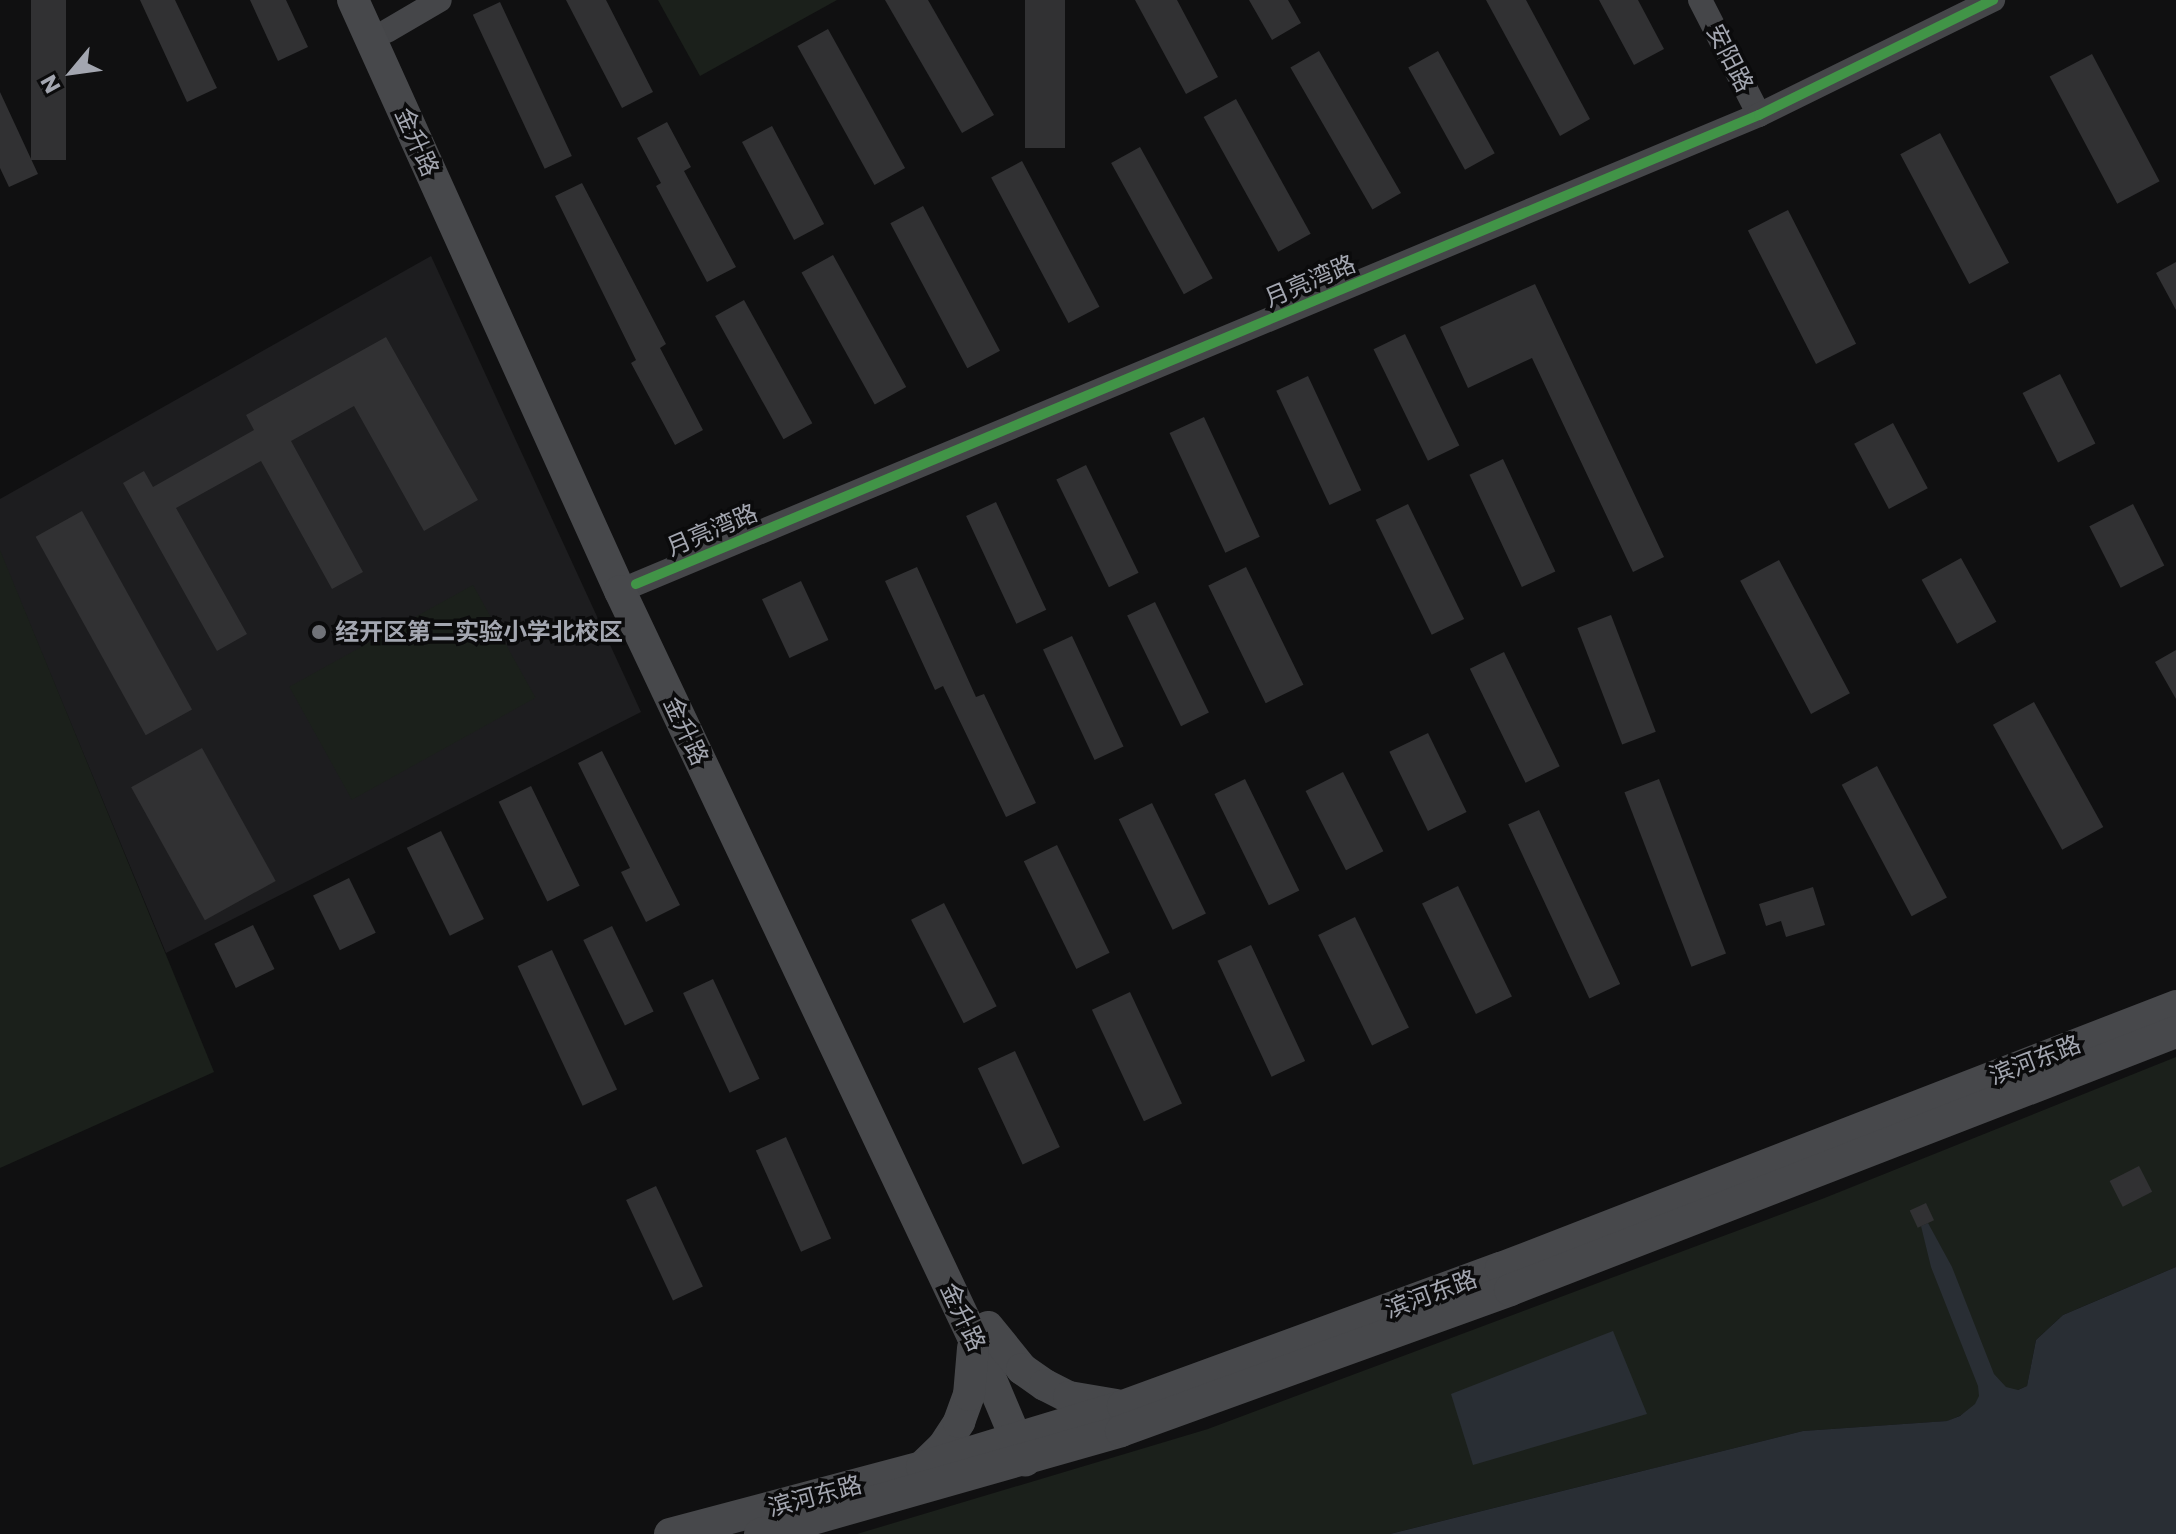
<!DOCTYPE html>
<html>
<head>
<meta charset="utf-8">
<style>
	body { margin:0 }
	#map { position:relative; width:2176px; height:1534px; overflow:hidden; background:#101011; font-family:Poppins,"Noto Sans SC",sans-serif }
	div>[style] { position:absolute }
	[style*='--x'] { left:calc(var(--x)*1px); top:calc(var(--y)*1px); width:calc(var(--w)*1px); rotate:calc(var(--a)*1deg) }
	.built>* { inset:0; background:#1d1d1f }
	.green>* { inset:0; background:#1b201b; transform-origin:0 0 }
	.water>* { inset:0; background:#292e34 }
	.building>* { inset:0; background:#313133; transform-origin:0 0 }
	.minor>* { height:24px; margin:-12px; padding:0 12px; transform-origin:12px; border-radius:12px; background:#454649 }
	.major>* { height:32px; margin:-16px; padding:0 16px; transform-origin:16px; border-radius:16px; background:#47484b }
	.cycleway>* { height:10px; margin:-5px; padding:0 5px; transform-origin:5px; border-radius:5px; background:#419447 }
	.dots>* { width:22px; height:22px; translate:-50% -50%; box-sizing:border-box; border:4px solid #0b0b0c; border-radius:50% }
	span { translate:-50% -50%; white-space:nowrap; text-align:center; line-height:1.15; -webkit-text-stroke:7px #0b0b0c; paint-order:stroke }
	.street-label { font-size:24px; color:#a3a6b0 }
	.poi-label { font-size:24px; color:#a3a6b0; font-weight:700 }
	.left { translate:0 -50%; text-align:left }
	.north { position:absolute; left:32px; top:32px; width:80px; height:80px; -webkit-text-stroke:6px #0b0b0c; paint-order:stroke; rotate:241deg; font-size:22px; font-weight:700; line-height:32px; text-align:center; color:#a3a6b0 }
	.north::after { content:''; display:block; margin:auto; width:28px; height:36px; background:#a3a6b0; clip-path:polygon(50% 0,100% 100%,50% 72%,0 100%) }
</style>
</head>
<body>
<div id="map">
	<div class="built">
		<div style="clip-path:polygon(431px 256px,641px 712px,166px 953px,0 552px,0 499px)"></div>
	</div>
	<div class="green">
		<div style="clip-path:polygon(658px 0,837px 0,700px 76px)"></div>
		<div style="clip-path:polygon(0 550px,214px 1072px,0 1168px)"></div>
		<div style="left:473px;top:585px;width:129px;height:210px;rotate:61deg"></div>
		<div style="clip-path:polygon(2176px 1057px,2176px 1267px,2063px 1315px,2036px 1340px,2027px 1386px,1948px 1421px,1803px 1431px,1390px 1534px,857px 1534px,1208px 1429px,1822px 1199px)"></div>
	</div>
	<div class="water">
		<div style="clip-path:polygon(1928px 1223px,1952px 1267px,1994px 1374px,2006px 1387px,2018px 1390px,2027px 1386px,2036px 1340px,2063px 1315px,2176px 1267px,2176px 1534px,1390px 1534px,1803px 1431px,1947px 1421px,1960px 1416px,1975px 1404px,1979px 1396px,1978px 1386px,1931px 1267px,1921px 1226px)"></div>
		<div style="clip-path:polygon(1613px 1331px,1647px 1414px,1473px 1465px,1451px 1394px)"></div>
	</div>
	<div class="building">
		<div style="left:31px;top:0;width:35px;height:160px"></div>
		<div style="clip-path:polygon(140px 0,175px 0,217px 88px,187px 102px)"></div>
		<div style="clip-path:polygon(250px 0,286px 0,308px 47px,278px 61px)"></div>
		<div style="clip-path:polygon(566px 0,606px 0,653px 92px,622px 108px)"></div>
		<div style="clip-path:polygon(885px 0,928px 0,994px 115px,962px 133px)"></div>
		<div style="left:1025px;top:0;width:40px;height:148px"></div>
		<div style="clip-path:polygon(1135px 0,1177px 0,1218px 77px,1186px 94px)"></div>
		<div style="clip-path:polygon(1249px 0,1288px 0,1301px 23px,1272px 40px)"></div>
		<div style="clip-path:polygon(1486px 0,1526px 0,1590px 119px,1560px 136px)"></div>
		<div style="clip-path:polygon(1599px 0,1638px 0,1664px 49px,1634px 65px)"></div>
		<div style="left:500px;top:2px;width:170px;height:30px;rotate:65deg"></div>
		<div style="left:828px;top:29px;width:159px;height:35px;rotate:61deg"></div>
		<div style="left:1319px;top:51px;width:164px;height:33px;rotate:60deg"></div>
		<div style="left:1438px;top:51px;width:117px;height:34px;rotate:61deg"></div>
		<div style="left:2092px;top:54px;width:144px;height:48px;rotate:62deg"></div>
		<div style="clip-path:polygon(0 92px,38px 174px,9px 187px,0 168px)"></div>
		<div style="left:1236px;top:99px;width:154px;height:37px;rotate:61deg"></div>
		<div style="clip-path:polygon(667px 122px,691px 167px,684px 171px,736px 267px,707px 282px,656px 186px,661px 183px,637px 138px)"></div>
		<div style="left:772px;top:126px;width:111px;height:34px;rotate:62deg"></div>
		<div style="left:1940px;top:133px;width:147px;height:45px;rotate:62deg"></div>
		<div style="left:1140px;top:147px;width:150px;height:33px;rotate:61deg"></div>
		<div style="left:1022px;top:161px;width:165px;height:35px;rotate:62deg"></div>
		<div style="clip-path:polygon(582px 183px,666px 344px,660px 348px,703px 430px,675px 445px,631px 363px,636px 360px,555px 196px)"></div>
		<div style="left:923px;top:206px;width:164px;height:37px;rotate:62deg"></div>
		<div style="left:1788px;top:210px;width:150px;height:45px;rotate:63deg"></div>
		<div style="left:833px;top:255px;width:151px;height:36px;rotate:61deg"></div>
		<div style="clip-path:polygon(2176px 262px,2176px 310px,2156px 273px)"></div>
		<div style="clip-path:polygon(1535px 284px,1664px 557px,1633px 572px,1532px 358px,1468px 388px,1440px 327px)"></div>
		<div style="left:744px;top:300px;width:141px;height:33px;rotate:61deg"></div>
		<div style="left:1405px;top:334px;width:124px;height:35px;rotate:64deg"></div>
		<div style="clip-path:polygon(386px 337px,478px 500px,424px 531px,354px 406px,291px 441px,363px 572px,332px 589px,261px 461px,176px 508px,247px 634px,217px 651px,123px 483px,144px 471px,153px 487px,254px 430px,246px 415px)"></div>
		<div style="left:2060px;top:374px;width:78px;height:42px;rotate:63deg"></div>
		<div style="left:1308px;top:376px;width:126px;height:35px;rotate:65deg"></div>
		<div style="left:1204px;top:417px;width:132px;height:38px;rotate:65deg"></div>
		<div style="left:1893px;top:423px;width:74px;height:44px;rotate:62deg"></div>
		<div style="left:1503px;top:459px;width:124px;height:37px;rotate:65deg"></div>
		<div style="left:1086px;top:465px;width:120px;height:33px;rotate:64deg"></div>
		<div style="left:996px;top:502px;width:119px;height:33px;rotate:65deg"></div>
		<div style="left:1408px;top:504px;width:128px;height:36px;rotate:64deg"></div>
		<div style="left:2133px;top:504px;width:69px;height:49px;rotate:63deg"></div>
		<div style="left:82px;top:511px;width:227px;height:53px;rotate:61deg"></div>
		<div style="left:1961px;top:558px;width:73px;height:45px;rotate:61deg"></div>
		<div style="left:1779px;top:560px;width:151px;height:44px;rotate:62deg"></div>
		<div style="clip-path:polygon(917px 567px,976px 697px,984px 694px,1036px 803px,1006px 817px,943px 686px,935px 690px,885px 581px)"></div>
		<div style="left:1246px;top:567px;width:131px;height:42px;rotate:64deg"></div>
		<div style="left:801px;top:581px;width:65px;height:43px;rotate:65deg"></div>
		<div style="left:1155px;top:602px;width:123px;height:31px;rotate:64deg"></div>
		<div style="left:1611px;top:615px;width:125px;height:36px;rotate:69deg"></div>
		<div style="left:1072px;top:636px;width:122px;height:32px;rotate:65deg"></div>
		<div style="clip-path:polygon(2176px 650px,2176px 699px,2155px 662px)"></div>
		<div style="left:1504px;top:652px;width:127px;height:38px;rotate:64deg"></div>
		<div style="left:2034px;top:702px;width:143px;height:47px;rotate:61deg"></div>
		<div style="left:1428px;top:733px;width:88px;height:43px;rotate:64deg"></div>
		<div style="left:202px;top:748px;width:152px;height:81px;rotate:61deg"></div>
		<div style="clip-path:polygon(602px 751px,680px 905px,646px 922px,621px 872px,630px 868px,578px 763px)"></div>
		<div style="left:1877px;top:766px;width:149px;height:40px;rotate:62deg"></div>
		<div style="left:1343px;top:772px;width:89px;height:42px;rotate:63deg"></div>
		<div style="left:1245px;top:779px;width:124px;height:34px;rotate:64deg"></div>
		<div style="left:1659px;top:779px;width:187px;height:37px;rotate:69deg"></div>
		<div style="left:531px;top:786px;width:111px;height:36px;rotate:64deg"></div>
		<div style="left:1152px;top:803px;width:123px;height:37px;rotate:64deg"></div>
		<div style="left:1539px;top:810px;width:192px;height:34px;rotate:65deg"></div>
		<div style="left:441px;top:831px;width:98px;height:38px;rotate:64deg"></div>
		<div style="left:1057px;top:845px;width:120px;height:37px;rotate:64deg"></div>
		<div style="left:349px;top:878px;width:61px;height:40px;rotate:64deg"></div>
		<div style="left:1458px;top:886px;width:123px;height:40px;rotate:64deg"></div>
		<div style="clip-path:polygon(1813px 887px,1825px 925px,1786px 937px,1781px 921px,1766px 926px,1759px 904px)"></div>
		<div style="left:944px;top:903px;width:116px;height:37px;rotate:63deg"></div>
		<div style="left:1355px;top:917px;width:123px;height:41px;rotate:64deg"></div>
		<div style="left:253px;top:925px;width:49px;height:43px;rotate:64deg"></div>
		<div style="left:612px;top:926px;width:95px;height:32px;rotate:64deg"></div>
		<div style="left:1251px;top:945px;width:128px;height:37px;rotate:65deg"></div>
		<div style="left:552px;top:950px;width:154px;height:38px;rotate:65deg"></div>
		<div style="left:713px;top:979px;width:110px;height:33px;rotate:65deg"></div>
		<div style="left:1130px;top:992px;width:123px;height:42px;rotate:65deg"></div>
		<div style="left:1015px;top:1051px;width:106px;height:41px;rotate:65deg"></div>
		<div style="left:786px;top:1137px;width:111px;height:33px;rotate:66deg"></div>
		<div style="left:2139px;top:1166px;width:29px;height:33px;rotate:63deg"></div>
		<div style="left:656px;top:1186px;width:111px;height:33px;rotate:65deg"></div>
		<div style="left:1926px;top:1203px;width:19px;height:18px;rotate:65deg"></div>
	</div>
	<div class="minor">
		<div style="--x:1700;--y:0;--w:129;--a:62.8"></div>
		<div style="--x:387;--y:31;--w:61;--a:-30.3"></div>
		<div style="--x:636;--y:584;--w:1217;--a:-22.67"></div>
		<div style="--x:1759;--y:115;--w:261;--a:-26.2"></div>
	</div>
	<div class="major">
		<div style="--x:353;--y:0;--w:649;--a:65.69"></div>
		<div style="--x:620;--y:591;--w:825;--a:64.68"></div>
		<div style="--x:973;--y:1337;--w:134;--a:67.1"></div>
		<div style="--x:988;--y:1327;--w:54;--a:51"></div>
		<div style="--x:1022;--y:1369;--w:28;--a:35"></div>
		<div style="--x:1045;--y:1385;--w:27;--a:27"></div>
		<div style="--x:1069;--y:1397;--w:48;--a:9.7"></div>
		<div style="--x:923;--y:1466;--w:28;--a:-44"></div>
		<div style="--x:943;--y:1447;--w:30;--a:-57"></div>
		<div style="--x:959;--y:1422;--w:29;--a:-70"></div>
		<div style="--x:969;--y:1395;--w:47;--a:-85.1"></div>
		<div style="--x:670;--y:1534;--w:261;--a:-14.9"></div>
		<div style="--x:922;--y:1467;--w:210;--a:-16.9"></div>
		<div style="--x:1123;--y:1406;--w:402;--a:-20.1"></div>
		<div style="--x:1501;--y:1268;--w:724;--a:-21.21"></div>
		<div style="--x:760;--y:1534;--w:375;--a:-15.9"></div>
		<div style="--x:1121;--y:1431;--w:414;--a:-19.9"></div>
		<div style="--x:1510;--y:1290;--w:714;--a:-21.18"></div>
	</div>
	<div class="cycleway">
		<div style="--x:636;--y:584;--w:1217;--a:-22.67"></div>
		<div style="--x:1759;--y:115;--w:261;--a:-26.2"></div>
	</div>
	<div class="dots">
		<div style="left:319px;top:632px;background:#707278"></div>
	</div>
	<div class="street-label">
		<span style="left:1730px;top:58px;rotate:63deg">安阳路</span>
		<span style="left:417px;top:142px;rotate:66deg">金升路</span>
		<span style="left:1310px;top:281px;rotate:-23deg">月亮湾路</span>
		<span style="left:712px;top:530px;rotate:-23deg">月亮湾路</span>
		<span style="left:686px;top:731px;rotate:65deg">金升路</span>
		<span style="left:2035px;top:1060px;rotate:-21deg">滨河东路</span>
		<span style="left:1431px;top:1294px;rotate:-20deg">滨河东路</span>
		<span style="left:963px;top:1317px;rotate:65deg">金升路</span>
		<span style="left:815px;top:1496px;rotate:-15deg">滨河东路</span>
	</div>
	<div class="poi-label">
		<span class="left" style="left:335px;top:632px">经开区第二实验小学北校区</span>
	</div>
	<div class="north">N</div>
</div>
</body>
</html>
